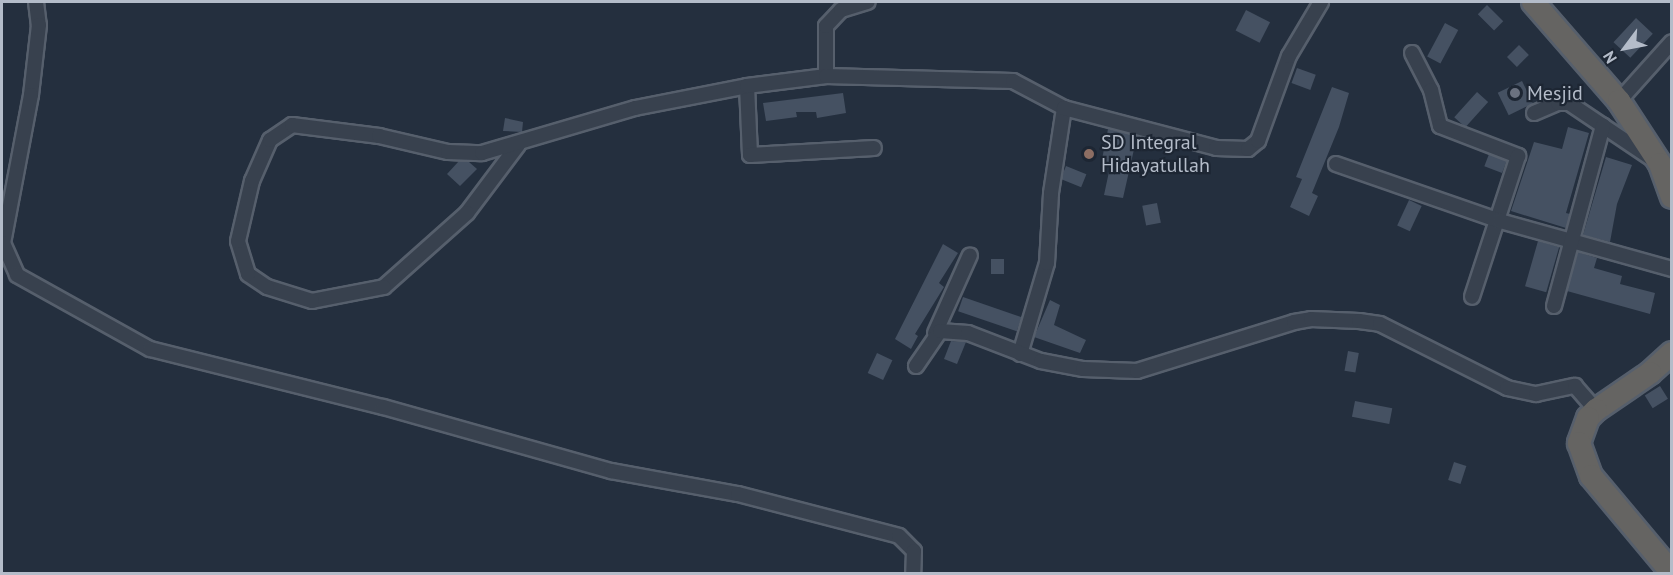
<!DOCTYPE html>
<html>
<head>
<meta charset="utf-8">
<style>
	body { margin:0 }
	#map { position:relative; width:1673px; height:575px; overflow:hidden; background:#242f3e; font-family:"PT Sans",sans-serif }
	div>[style] { position:absolute }
	[style*='--x'] { left:calc(var(--x)*1px); top:calc(var(--y)*1px); width:calc(var(--w)*1px); rotate:calc(var(--a)*1deg) }
	.building>* { inset:0; background:#455162; transform-origin:0 0 }
	.roads { filter:drop-shadow(2px 0 #565f6c) drop-shadow(-2px 0 #565f6c) drop-shadow(0 2px #565f6c) drop-shadow(0 -2px #565f6c) }
	.minor>* { height:14px; margin:-7px; padding:0 7px; transform-origin:7px; border-radius:7px; background:#38414e }
	.trunk>* { height:22px; margin:-11px; padding:0 11px; transform-origin:11px; border-radius:11px; background:#656462 }
	.dots>* { width:16px; height:16px; translate:-50% -50%; box-sizing:border-box; border:3px solid #1d2633; border-radius:50% }
	span { translate:-50% -50%; white-space:nowrap; text-align:center; line-height:1.15; -webkit-text-stroke:4.5px #1d2633; paint-order:stroke }
	.poi-label { font-size:20px; color:#b4bcc9 }
	.left { translate:0 -50%; text-align:left }
	.frame { position:absolute; inset:0; border:3px solid #b4bcc9; pointer-events:none }
	.north { position:absolute; left:1595px; top:18px; width:60px; height:60px; -webkit-text-stroke:4px #1d2633; paint-order:stroke; rotate:238deg; font-size:16px; font-weight:700; line-height:24px; text-align:center; color:#b4bcc9 }
	.north::after { content:''; display:block; margin:auto; width:21px; height:27px; background:#b4bcc9; clip-path:polygon(50% 0,100% 100%,50% 72%,0 100%) }
</style>
</head>
<body>
<div id="map">
	<div class="building">
		<div style="left:1487px;top:5px;width:23px;height:13px;rotate:45deg"></div>
		<div style="left:1246px;top:10px;width:27px;height:23px;rotate:27deg"></div>
		<div style="left:1636px;top:18px;width:23px;height:33px;rotate:43deg"></div>
		<div style="left:1445px;top:23px;width:15px;height:38px;rotate:28deg"></div>
		<div style="left:1519px;top:45px;width:14px;height:17px;rotate:45deg"></div>
		<div style="left:1297px;top:68px;width:20px;height:16px;rotate:20deg"></div>
		<div style="left:1522px;top:81px;width:25px;height:27px;rotate:64deg"></div>
		<div style="clip-path:polygon(1332px 87px,1349px 93px,1339px 127px,1312px 193px,1318px 196px,1309px 216px,1290px 207px,1302px 179px,1296px 177px)"></div>
		<div style="left:1477px;top:92px;width:15px;height:34px;rotate:42deg"></div>
		<div style="clip-path:polygon(843px 93px,846px 113px,817px 118px,816px 112px,796px 112px,797px 117px,766px 121px,763px 103px)"></div>
		<div style="clip-path:polygon(505px 118px,523px 122px,522px 132px,503px 131px)"></div>
		<div style="clip-path:polygon(1568px 127px,1589px 133px,1566px 213px,1570px 214px,1566px 228px,1511px 211px,1534px 142px,1562px 149px)"></div>
		<div style="clip-path:polygon(1108px 129px,1137px 136px,1123px 198px,1104px 195px,1110px 167px,1101px 164px)"></div>
		<div style="left:1489px;top:154px;width:19px;height:13px;rotate:21deg"></div>
		<div style="clip-path:polygon(1606px 157px,1632px 165px,1617px 204px,1610px 242px,1583px 235px)"></div>
		<div style="clip-path:polygon(459px 161px,469px 162px,477px 169px,460px 186px,447px 174px)"></div>
		<div style="left:1066px;top:166px;width:22px;height:14px;rotate:22deg"></div>
		<div style="left:1409px;top:200px;width:14px;height:28px;rotate:25deg"></div>
		<div style="left:1157px;top:203px;width:20px;height:15px;rotate:79deg"></div>
		<div style="left:1538px;top:241px;width:22px;height:47px;rotate:16deg"></div>
		<div style="clip-path:polygon(943px 244px,958px 253px,939px 283px,944px 287px,915px 334px,918px 336px,911px 349px,895px 339px)"></div>
		<div style="clip-path:polygon(1578px 252px,1597px 258px,1594px 268px,1622px 276px,1620px 284px,1655px 293px,1650px 314px,1567px 291px)"></div>
		<div style="left:991px;top:259px;width:13px;height:15px"></div>
		<div style="left:963px;top:297px;width:62px;height:15px;rotate:19deg"></div>
		<div style="clip-path:polygon(1050px 300px,1060px 305px,1054px 325px,1086px 340px,1080px 353px,1034px 337px)"></div>
		<div style="clip-path:polygon(951px 341px,966px 342px,957px 364px,944px 359px)"></div>
		<div style="left:1348px;top:351px;width:11px;height:20px;rotate:10deg"></div>
		<div style="left:877px;top:353px;width:17px;height:22px;rotate:25deg"></div>
		<div style="left:1660px;top:386px;width:15px;height:18px;rotate:58deg"></div>
		<div style="left:1355px;top:401px;width:38px;height:16px;rotate:11deg"></div>
		<div style="left:1454px;top:462px;width:13px;height:19px;rotate:18deg"></div>
	</div>
	<div class="roads">
		<div class="minor">
			<div style="--x:36;--y:2;--w:23;--a:83"></div>
			<div style="--x:39;--y:25;--w:70;--a:96.5"></div>
			<div style="--x:31;--y:95;--w:151;--a:100.7"></div>
			<div style="--x:3;--y:243;--w:35;--a:66"></div>
			<div style="--x:17;--y:275;--w:152;--a:29.1"></div>
			<div style="--x:150;--y:349;--w:240;--a:14"></div>
			<div style="--x:383;--y:407;--w:237;--a:15.7"></div>
			<div style="--x:611;--y:471;--w:129;--a:10.3"></div>
			<div style="--x:738;--y:494;--w:166;--a:14.6"></div>
			<div style="--x:899;--y:536;--w:21;--a:45"></div>
			<div style="--x:914;--y:551;--w:23;--a:92"></div>
			<div style="--x:1412;--y:53;--w:42;--a:62.8"></div>
			<div style="--x:1431;--y:90;--w:37;--a:76"></div>
			<div style="--x:1440;--y:126;--w:84;--a:21"></div>
			<div style="--x:1518;--y:156;--w:148;--a:108.1"></div>
			<div style="--x:826;--y:76;--w:50;--a:-90"></div>
			<div style="--x:826;--y:26;--w:22;--a:-47"></div>
			<div style="--x:841;--y:10;--w:28;--a:-17"></div>
			<div style="--x:747;--y:86;--w:69;--a:87.5"></div>
			<div style="--x:750;--y:155;--w:124;--a:-3.2"></div>
			<div style="--x:1619;--y:101;--w:79;--a:-48.1"></div>
			<div style="--x:1534;--y:113;--w:26;--a:-23"></div>
			<div style="--x:1558;--y:103;--w:11;--a:0"></div>
			<div style="--x:1569;--y:103;--w:99;--a:33.9"></div>
			<div style="--x:518;--y:145;--w:85;--a:126.9"></div>
			<div style="--x:467;--y:213;--w:111;--a:138.3"></div>
			<div style="--x:384;--y:287;--w:73;--a:169"></div>
			<div style="--x:312;--y:301;--w:47;--a:-162.7"></div>
			<div style="--x:267;--y:287;--w:23;--a:-146"></div>
			<div style="--x:248;--y:274;--w:34;--a:-107"></div>
			<div style="--x:238;--y:241;--w:62;--a:-76.9"></div>
			<div style="--x:252;--y:181;--w:45;--a:-66.3"></div>
			<div style="--x:270;--y:140;--w:27;--a:-34"></div>
			<div style="--x:292;--y:125;--w:88;--a:7.2"></div>
			<div style="--x:379;--y:136;--w:71;--a:13.1"></div>
			<div style="--x:448;--y:152;--w:34;--a:2"></div>
			<div style="--x:482;--y:153;--w:159;--a:-16.4"></div>
			<div style="--x:635;--y:108;--w:114;--a:-11.1"></div>
			<div style="--x:747;--y:86;--w:80;--a:-7.2"></div>
			<div style="--x:826;--y:76;--w:187;--a:1.5"></div>
			<div style="--x:1013;--y:81;--w:58;--a:27.9"></div>
			<div style="--x:1336;--y:164;--w:174;--a:19.2"></div>
			<div style="--x:1500;--y:221;--w:179;--a:15.6"></div>
			<div style="--x:1554;--y:306;--w:187;--a:-74.8"></div>
			<div style="--x:935;--y:333;--w:85;--a:-65.8"></div>
			<div style="--x:1020;--y:354;--w:95;--a:-73.5"></div>
			<div style="--x:1047;--y:263;--w:70;--a:-86.7"></div>
			<div style="--x:1051;--y:193;--w:86;--a:-81.3"></div>
			<div style="--x:1064;--y:108;--w:157;--a:14.7"></div>
			<div style="--x:1216;--y:148;--w:32;--a:2"></div>
			<div style="--x:1248;--y:149;--w:13;--a:-39"></div>
			<div style="--x:1258;--y:141;--w:90;--a:-70"></div>
			<div style="--x:1289;--y:56;--w:63;--a:-59.3"></div>
			<div style="--x:916;--y:366;--w:42;--a:-55.6"></div>
			<div style="--x:940;--y:331;--w:28;--a:4"></div>
			<div style="--x:968;--y:333;--w:78;--a:21"></div>
			<div style="--x:1041;--y:361;--w:43;--a:10.8"></div>
			<div style="--x:1083;--y:369;--w:54;--a:2.1"></div>
			<div style="--x:1137;--y:371;--w:164;--a:-17.3"></div>
			<div style="--x:1294;--y:322;--w:17;--a:-10"></div>
			<div style="--x:1311;--y:319;--w:48;--a:2.4"></div>
			<div style="--x:1359;--y:321;--w:21;--a:8"></div>
			<div style="--x:1380;--y:324;--w:142;--a:26.7"></div>
			<div style="--x:1507;--y:388;--w:30;--a:12"></div>
			<div style="--x:1536;--y:394;--w:40;--a:-12"></div>
			<div style="--x:1575;--y:386;--w:32;--a:49"></div>
		</div>
		<div class="trunk">
			<div style="--x:1533;--y:2;--w:131;--a:49"></div>
			<div style="--x:1619;--y:101;--w:75;--a:56.9"></div>
			<div style="--x:1660;--y:164;--w:35;--a:70"></div>
			<div style="--x:1672;--y:353;--w:30;--a:138"></div>
			<div style="--x:1650;--y:373;--w:65;--a:145.6"></div>
			<div style="--x:1596;--y:410;--w:11;--a:135"></div>
			<div style="--x:1588;--y:418;--w:27;--a:110"></div>
			<div style="--x:1579;--y:443;--w:35;--a:70"></div>
			<div style="--x:1591;--y:476;--w:126;--a:50.1"></div>
		</div>
	</div>
	<div class="dots">
		<div style="left:1515px;top:93px;background:#6b7280"></div>
		<div style="left:1089px;top:154px;background:#8d6e63"></div>
	</div>
	<div class="poi-label">
		<span class="left" style="left:1527px;top:93px">Mesjid</span>
		<span class="left" style="left:1101px;top:154px">SD Integral<br>Hidayatullah</span>
	</div>
	<div class="frame"></div>
	<div class="north">N</div>
</div>
</body>
</html>
